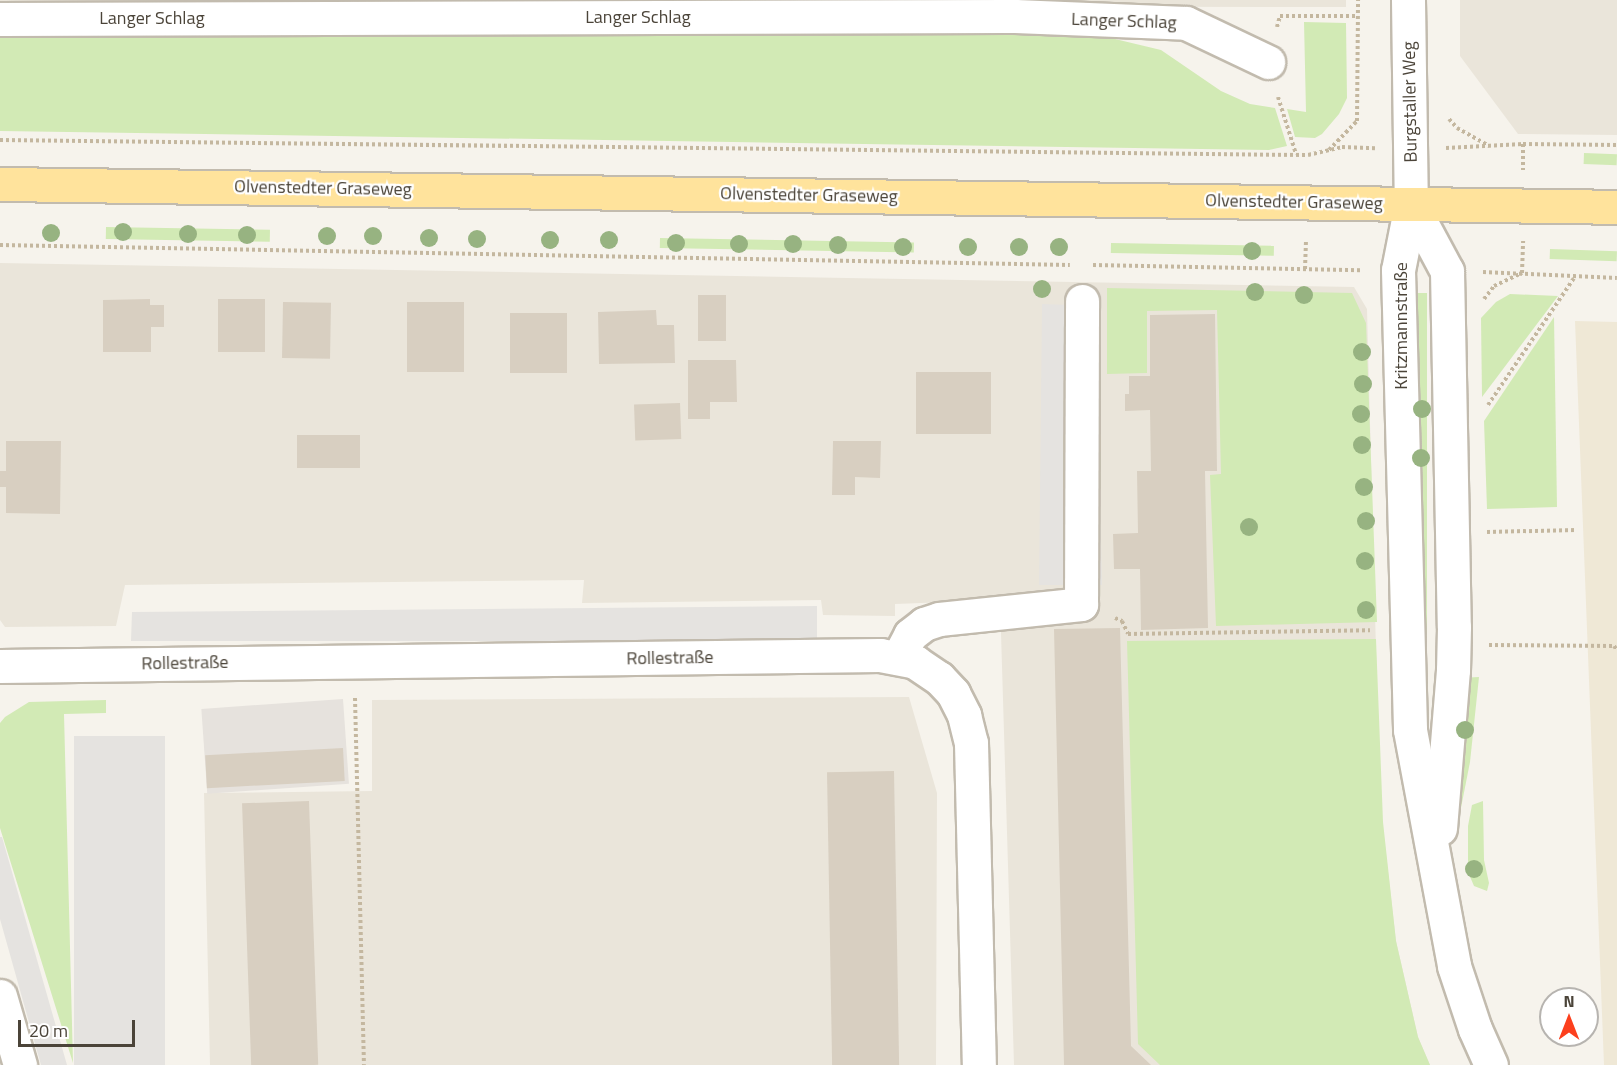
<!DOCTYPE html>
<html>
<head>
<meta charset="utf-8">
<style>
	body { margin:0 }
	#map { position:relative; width:1617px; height:1065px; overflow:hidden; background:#f6f3ec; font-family:"Titillium Web",sans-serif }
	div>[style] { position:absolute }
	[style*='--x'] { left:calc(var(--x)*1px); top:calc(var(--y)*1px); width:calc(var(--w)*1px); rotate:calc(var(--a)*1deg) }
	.residential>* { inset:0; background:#eae5da }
	.industrial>* { inset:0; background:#e6e2dd; transform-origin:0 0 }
	.education>* { inset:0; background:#efe8d6 }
	.green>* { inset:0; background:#d2eab5; transform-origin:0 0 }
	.parking>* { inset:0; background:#e5e3e0; transform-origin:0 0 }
	.building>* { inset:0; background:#d8cfc1; transform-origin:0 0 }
	.path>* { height:4px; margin-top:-2px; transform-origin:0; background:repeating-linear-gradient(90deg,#c4b79f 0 3px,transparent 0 6px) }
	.roads { filter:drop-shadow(2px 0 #c2bbae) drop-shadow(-2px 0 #c2bbae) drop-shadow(0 2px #c2bbae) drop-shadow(0 -2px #c2bbae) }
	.minor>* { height:33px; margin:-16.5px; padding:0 16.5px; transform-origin:16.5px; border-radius:16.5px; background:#fff }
	.major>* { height:33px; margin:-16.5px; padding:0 16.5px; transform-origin:16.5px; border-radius:16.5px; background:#ffe39c }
	.trees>* { width:18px; height:18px; margin:-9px; border-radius:50%; background:#97b381 }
	span { translate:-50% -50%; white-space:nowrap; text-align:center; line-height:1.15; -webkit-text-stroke:4.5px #fff; paint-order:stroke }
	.street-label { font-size:18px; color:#4b4439 }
	.north { position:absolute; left:1539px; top:987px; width:60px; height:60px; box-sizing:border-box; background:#fff; border:2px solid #b7b4b0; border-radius:50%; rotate:0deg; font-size:16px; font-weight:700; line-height:24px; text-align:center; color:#4b4439 }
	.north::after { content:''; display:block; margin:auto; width:21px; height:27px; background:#fc3f1d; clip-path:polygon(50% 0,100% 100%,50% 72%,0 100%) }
	.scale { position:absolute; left:18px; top:1020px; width:117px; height:27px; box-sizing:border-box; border:3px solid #4b4439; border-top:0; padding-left:8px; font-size:18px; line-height:21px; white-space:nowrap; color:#4b4439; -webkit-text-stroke:4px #fff; paint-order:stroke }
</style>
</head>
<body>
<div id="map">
	<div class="residential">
		<div style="clip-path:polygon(0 0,1346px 0,1346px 7px,0 5px)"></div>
		<div style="clip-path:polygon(1460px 0,1617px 0,1617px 135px,1518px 134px,1460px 56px)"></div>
		<div style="clip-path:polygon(0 263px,1354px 287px,1367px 309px,1380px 802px,1396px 941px,1418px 1037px,1430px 1065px,1014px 1065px,1000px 600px,895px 604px,895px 616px,823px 615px,821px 600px,582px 603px,584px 580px,125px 585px,116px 626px,5px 627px,0 620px)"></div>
		<div style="clip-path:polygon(909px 697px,937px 793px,936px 1065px,210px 1065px,204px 793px,372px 791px,372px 700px)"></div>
	</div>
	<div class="industrial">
		<div style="left:343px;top:699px;width:85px;height:142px;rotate:86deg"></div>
	</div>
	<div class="education">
		<div style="clip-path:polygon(1575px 321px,1617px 322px,1617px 1065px,1604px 1065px)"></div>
	</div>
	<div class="green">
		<div style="clip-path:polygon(1304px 22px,1346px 23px,1347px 98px,1339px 114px,1322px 134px,1315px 138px,1295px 137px,1287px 109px,1306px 112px)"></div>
		<div style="clip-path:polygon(363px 27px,1041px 34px,1115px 39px,1161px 50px,1221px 91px,1250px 104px,1275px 108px,1287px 146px,1269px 150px,0 131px,0 29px)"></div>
		<div style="left:1584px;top:153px;width:33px;height:11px;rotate:2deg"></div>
		<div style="left:106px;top:227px;width:164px;height:12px;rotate:1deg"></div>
		<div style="left:660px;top:238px;width:254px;height:10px;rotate:1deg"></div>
		<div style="left:1111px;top:243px;width:163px;height:10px;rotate:1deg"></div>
		<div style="left:1550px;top:249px;width:67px;height:10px;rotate:2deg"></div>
		<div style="clip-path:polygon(1107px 288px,1352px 293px,1366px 323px,1377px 622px,1216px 626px,1210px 475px,1221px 474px,1217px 310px,1147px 311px,1147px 373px,1107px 374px)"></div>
		<div style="left:1415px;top:293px;width:12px;height:363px"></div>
		<div style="clip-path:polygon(1510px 294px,1558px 296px,1482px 397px,1481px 318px,1496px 302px)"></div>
		<div style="clip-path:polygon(1554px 317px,1557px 507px,1487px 509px,1484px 421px)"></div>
		<div style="clip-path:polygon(1376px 639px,1383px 822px,1396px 941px,1418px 1037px,1430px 1065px,1160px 1065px,1138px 1044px,1127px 641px)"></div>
		<div style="clip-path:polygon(1479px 677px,1470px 762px,1457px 828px,1454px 828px,1459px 678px)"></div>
		<div style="clip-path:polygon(106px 700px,106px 713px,64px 714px,73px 1063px,0 828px,0 723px,5px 717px,29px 702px)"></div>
		<div style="clip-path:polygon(1483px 801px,1484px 860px,1489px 883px,1487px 891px,1474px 886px,1468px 872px,1468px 826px,1472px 805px)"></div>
	</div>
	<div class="parking">
		<div style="clip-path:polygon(1042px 304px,1096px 306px,1102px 585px,1039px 585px)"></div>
		<div style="clip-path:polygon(817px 606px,817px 641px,131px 641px,132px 612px)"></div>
		<div style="left:74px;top:736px;width:91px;height:329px"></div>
		<div style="clip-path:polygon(0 837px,2px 837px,67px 1065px,41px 1065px,0 919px)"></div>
	</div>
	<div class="building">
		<div style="left:698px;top:295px;width:28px;height:46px"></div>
		<div style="clip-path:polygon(150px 299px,150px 305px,164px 305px,164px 327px,151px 327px,151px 352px,103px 352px,103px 300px)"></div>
		<div style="left:265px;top:299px;width:53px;height:47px;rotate:90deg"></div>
		<div style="left:283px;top:302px;width:48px;height:56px;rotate:1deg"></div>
		<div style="left:407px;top:302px;width:57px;height:70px"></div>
		<div style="clip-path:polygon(656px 310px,657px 325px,674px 325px,675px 363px,599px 364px,598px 312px)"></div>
		<div style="left:567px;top:313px;width:60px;height:57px;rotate:90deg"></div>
		<div style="clip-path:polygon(1215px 314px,1217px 471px,1205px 471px,1208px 628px,1141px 630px,1140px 569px,1114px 569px,1113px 534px,1138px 533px,1137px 471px,1151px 471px,1150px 410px,1125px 411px,1125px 394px,1129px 394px,1129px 376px,1150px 376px,1150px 315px)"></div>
		<div style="clip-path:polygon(688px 360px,736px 360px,737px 402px,710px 402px,710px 419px,688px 419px)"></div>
		<div style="left:916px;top:372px;width:75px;height:62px"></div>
		<div style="left:680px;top:403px;width:36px;height:46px;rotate:88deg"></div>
		<div style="left:297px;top:435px;width:63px;height:33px"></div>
		<div style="clip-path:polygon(6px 441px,61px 441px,60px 514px,6px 513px,6px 487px,0 487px,0 471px,6px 471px)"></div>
		<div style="clip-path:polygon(833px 441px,881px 441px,880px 478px,855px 477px,855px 495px,832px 495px)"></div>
		<div style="clip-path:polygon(1120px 628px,1131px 1046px,1151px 1065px,1064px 1065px,1054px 629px)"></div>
		<div style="left:343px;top:748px;width:33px;height:138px;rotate:87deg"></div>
		<div style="left:894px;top:771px;width:294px;height:67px;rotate:89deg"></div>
		<div style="left:309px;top:801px;width:264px;height:67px;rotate:88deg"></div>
	</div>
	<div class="path">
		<div style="--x:1277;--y:27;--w:11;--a:-75"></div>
		<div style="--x:1280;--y:16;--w:78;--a:0"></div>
		<div style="--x:1278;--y:97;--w:60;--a:72.5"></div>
		<div style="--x:1449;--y:119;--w:12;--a:48"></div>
		<div style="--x:1457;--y:128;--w:37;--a:29"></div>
		<div style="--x:0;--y:140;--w:1308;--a:0.66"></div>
		<div style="--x:1308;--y:155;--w:35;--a:-13"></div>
		<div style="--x:1342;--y:147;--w:33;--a:2"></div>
		<div style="--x:1523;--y:144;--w:26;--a:90"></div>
		<div style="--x:1446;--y:148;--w:77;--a:-3"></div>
		<div style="--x:1523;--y:144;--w:94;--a:0.6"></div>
		<div style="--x:1329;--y:150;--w:40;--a:-46"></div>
		<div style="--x:1357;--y:121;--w:121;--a:-89.5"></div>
		<div style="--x:0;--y:245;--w:1070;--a:1.07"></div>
		<div style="--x:1093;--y:265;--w:268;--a:1.1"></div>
		<div style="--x:1305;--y:269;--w:29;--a:-88"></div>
		<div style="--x:1483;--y:272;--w:134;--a:2.6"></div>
		<div style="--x:1484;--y:299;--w:16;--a:-52"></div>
		<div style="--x:1494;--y:286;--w:31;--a:-25"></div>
		<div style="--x:1522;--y:273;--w:32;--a:-88"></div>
		<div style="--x:1488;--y:405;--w:153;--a:-55.9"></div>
		<div style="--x:1487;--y:532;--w:89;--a:-1.3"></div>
		<div style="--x:1115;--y:618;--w:8;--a:23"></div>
		<div style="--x:1122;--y:621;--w:14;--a:65"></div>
		<div style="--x:1128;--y:634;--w:242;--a:-0.9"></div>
		<div style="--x:1489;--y:645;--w:125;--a:0.5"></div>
		<div style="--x:1614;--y:646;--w:5;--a:53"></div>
		<div style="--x:355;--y:698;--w:367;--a:88.6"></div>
	</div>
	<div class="roads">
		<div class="minor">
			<div style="--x:1408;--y:0;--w:204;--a:89.2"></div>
			<div style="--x:1411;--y:204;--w:67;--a:101.1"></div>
			<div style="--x:1398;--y:270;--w:460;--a:88.5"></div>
			<div style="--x:1410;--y:730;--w:240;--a:79.4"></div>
			<div style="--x:1454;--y:966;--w:66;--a:71.6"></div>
			<div style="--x:1475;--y:1029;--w:39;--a:66"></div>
			<div style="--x:0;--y:19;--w:1015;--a:-0.17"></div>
			<div style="--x:1015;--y:16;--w:171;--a:2.3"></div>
			<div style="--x:1186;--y:23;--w:91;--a:25.4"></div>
			<div style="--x:1411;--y:204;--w:76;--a:61.8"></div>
			<div style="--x:1447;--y:271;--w:356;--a:88.9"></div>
			<div style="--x:1454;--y:627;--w:43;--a:91.3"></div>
			<div style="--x:1453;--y:670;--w:159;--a:94.7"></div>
			<div style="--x:898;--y:658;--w:26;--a:-62"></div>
			<div style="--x:910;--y:635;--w:18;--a:-38"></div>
			<div style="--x:924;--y:624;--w:16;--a:-18"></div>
			<div style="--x:939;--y:619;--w:143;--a:-6"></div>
			<div style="--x:1081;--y:604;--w:303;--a:-89.8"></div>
			<div style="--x:0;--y:666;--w:880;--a:-0.72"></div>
			<div style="--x:880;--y:655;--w:36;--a:11"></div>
			<div style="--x:915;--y:662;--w:29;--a:34"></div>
			<div style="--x:939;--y:678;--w:21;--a:47"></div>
			<div style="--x:953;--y:693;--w:25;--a:63"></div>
			<div style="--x:964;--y:715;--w:29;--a:76"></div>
			<div style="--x:971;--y:743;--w:322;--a:88.6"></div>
			<div style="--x:0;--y:996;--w:72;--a:73.8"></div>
		</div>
		<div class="major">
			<div style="--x:0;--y:184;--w:1617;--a:0.81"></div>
		</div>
	</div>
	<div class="trees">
		<div style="left:123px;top:232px"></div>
		<div style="left:51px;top:233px"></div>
		<div style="left:188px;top:234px"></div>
		<div style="left:247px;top:235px"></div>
		<div style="left:327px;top:236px"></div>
		<div style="left:373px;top:236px"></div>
		<div style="left:429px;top:238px"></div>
		<div style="left:477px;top:239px"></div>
		<div style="left:550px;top:240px"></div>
		<div style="left:609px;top:240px"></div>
		<div style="left:676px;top:243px"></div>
		<div style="left:739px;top:244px"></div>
		<div style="left:793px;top:244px"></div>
		<div style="left:838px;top:245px"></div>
		<div style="left:903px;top:247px"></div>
		<div style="left:968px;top:247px"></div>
		<div style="left:1019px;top:247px"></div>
		<div style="left:1059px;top:247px"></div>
		<div style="left:1252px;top:251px"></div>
		<div style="left:1042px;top:289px"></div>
		<div style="left:1255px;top:292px"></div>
		<div style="left:1304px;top:295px"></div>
		<div style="left:1362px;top:352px"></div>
		<div style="left:1363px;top:384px"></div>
		<div style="left:1422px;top:409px"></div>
		<div style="left:1361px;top:414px"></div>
		<div style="left:1362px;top:445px"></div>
		<div style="left:1421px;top:458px"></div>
		<div style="left:1364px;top:487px"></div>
		<div style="left:1366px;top:521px"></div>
		<div style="left:1249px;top:527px"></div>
		<div style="left:1365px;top:561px"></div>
		<div style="left:1366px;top:610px"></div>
		<div style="left:1465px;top:730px"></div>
		<div style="left:1474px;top:869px"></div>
	</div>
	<div class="street-label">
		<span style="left:638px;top:17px">Langer Schlag</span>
		<span style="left:152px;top:18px">Langer Schlag</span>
		<span style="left:1124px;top:21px;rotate:2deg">Langer Schlag</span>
		<span style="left:1410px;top:102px;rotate:-91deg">Burgstaller Weg</span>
		<span style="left:323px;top:188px;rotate:1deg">Olvenstedter Graseweg</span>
		<span style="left:809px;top:195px;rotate:1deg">Olvenstedter Graseweg</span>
		<span style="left:1294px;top:202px;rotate:1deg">Olvenstedter Graseweg</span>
		<span style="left:1401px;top:326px;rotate:-90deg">Kritzmannstraße</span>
		<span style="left:670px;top:658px;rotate:-1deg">Rollestraße</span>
		<span style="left:185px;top:663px;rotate:-1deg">Rollestraße</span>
	</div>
	<div class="north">N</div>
	<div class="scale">20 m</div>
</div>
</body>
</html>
